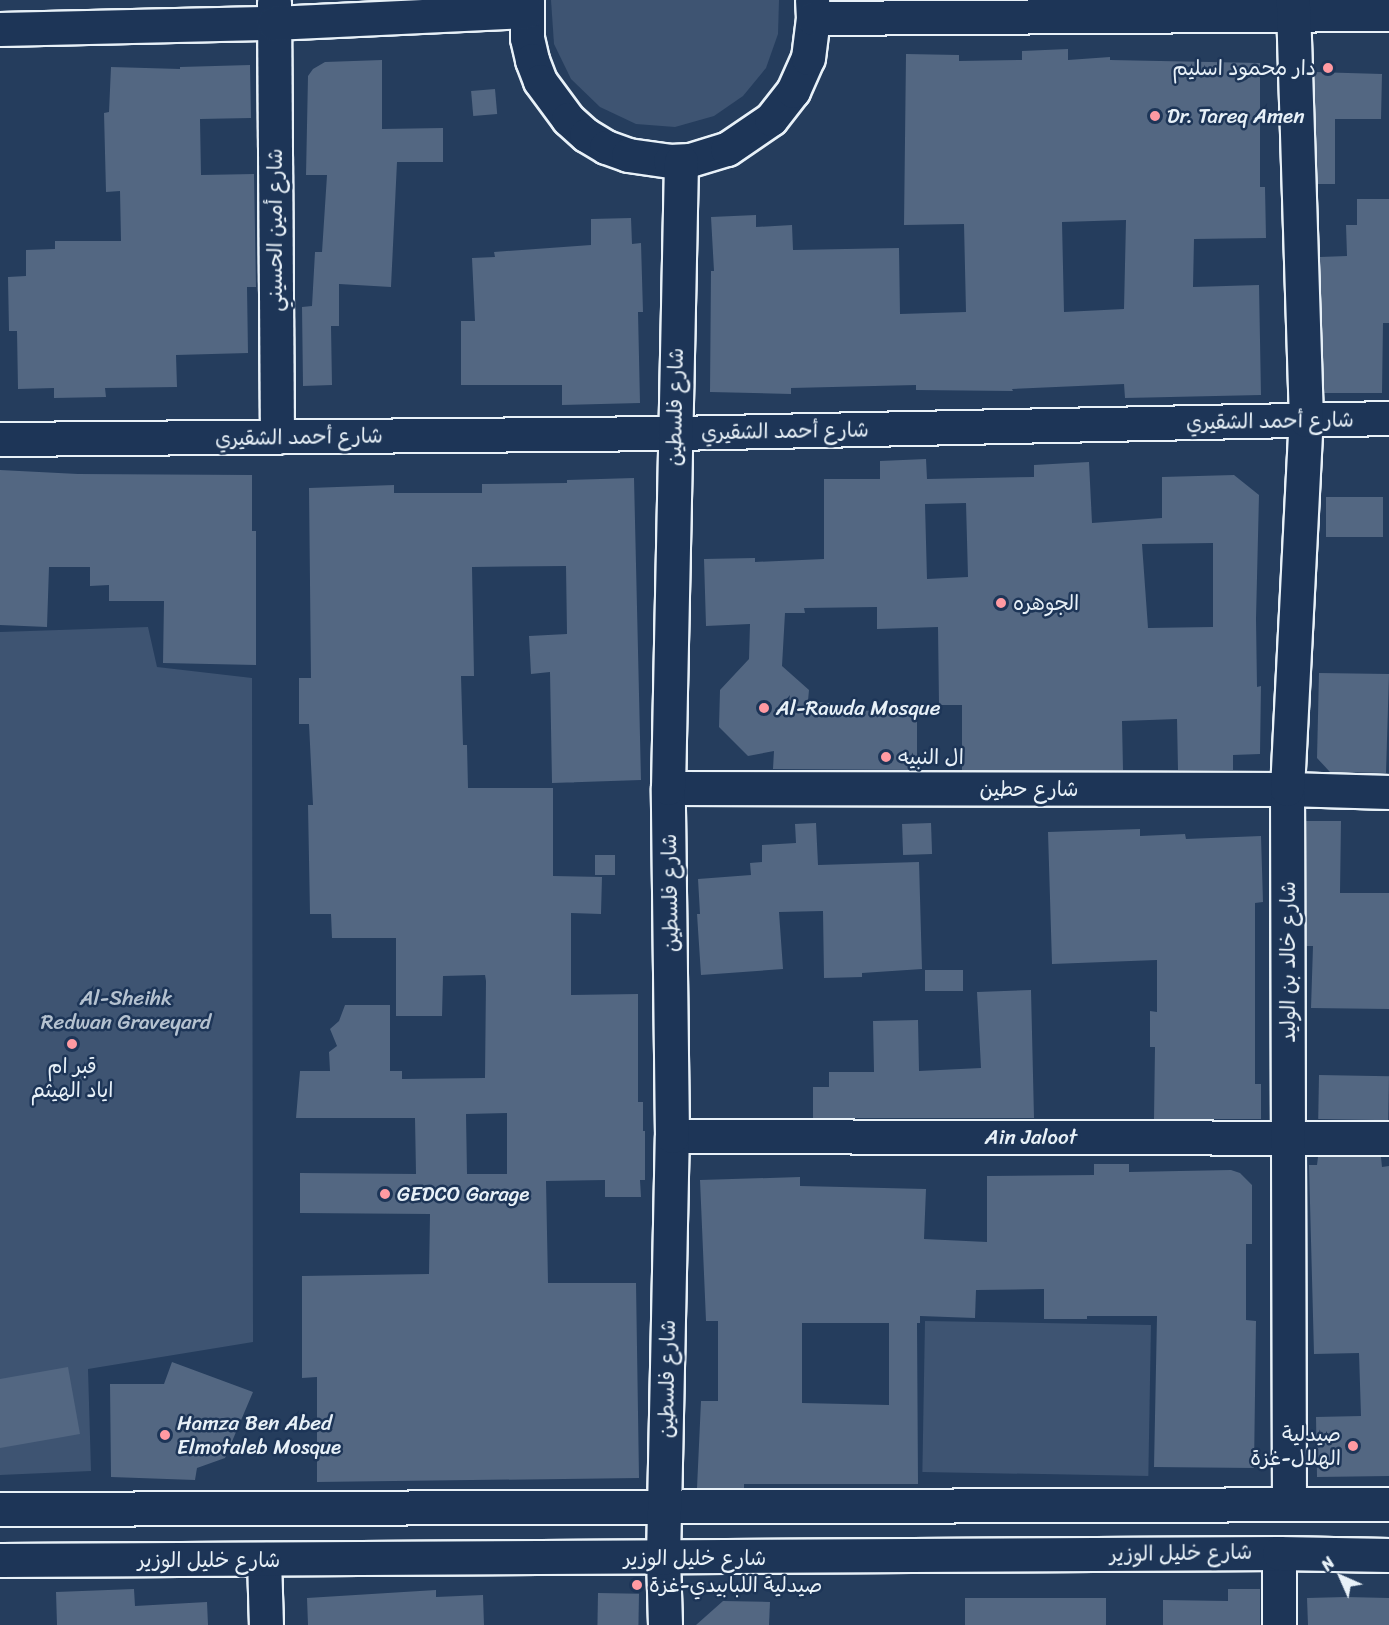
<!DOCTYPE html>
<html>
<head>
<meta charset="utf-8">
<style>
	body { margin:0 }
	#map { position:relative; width:1389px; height:1625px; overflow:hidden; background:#253d5d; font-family:Sriracha,"Playpen Sans Arabic",sans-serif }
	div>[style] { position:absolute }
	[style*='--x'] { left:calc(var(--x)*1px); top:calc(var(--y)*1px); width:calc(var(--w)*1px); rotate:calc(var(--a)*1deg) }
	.green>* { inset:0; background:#3e5472; transform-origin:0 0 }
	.building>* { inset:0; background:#536782; transform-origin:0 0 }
	.roads { filter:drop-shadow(2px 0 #e8f1f8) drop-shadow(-2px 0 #e8f1f8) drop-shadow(0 2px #e8f1f8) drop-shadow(0 -2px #e8f1f8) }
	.minor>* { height:33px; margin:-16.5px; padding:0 16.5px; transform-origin:16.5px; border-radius:16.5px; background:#1d3557 }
	.dots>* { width:16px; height:16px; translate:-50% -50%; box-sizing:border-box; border:3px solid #1d3557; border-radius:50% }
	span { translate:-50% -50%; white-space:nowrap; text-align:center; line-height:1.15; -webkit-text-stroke:5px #1d3557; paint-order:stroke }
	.poi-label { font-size:21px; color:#e8f1f8 }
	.right { translate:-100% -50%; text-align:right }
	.left { translate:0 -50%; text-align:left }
	.street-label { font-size:21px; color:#e8f1f8 }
	.park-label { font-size:21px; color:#b5c2d0 }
	.north { position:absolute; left:1311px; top:1547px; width:60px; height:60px; -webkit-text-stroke:4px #1d3557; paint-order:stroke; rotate:315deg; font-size:16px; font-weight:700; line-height:24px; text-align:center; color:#e8f1f8 }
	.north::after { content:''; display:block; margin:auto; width:21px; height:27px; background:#e8f1f8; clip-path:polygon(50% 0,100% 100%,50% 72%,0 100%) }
</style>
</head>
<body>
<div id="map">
	<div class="green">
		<div style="clip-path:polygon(551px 0,779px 0,778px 34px,766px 68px,743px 96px,714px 116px,675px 127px,636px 124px,600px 107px,571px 79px,554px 44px)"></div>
		<div style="clip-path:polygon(148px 627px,157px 667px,252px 678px,253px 1342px,88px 1369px,91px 1471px,0 1475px,0 632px)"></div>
		<div style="left:925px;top:1321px;width:226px;height:151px;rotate:1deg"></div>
	</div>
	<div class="building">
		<div style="clip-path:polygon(evenodd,1068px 49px,1068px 60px,1110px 57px,1110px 60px,1260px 63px,1260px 187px,1265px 187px,1266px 238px,1194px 239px,1193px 287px,1259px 285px,1261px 395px,1125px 398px,1124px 384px,1012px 389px,1013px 391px,916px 390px,916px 385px,791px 388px,791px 394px,710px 392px,711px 271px,714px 271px,711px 217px,756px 215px,756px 227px,792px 225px,793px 250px,899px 248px,900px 314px,966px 312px,964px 224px,904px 225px,906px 54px,959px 55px,959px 61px,1022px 60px,1022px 51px,1068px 49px,1126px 220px,1124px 309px,1064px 312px,1062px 222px,1126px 220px)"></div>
		<div style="clip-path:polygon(382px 60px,382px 129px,443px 128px,443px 162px,397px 162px,391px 287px,339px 284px,339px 326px,331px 326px,332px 385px,303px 386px,302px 307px,312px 306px,315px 252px,322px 252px,327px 175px,306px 175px,308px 76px,313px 69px,325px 62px)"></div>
		<div style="clip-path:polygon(250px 65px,251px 118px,200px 119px,201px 175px,254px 174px,256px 287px,247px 287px,248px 353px,176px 355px,177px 387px,105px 388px,106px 397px,54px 398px,54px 388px,18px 389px,17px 331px,9px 331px,8px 277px,26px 276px,26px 250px,55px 249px,55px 241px,121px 241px,120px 191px,106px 192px,104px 113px,109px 112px,111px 67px,180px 69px,180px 67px)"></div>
		<div style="clip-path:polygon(1314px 72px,1382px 74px,1381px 119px,1335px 119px,1335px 184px,1317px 184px)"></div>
		<div style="left:495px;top:89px;width:25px;height:24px;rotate:85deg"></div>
		<div style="clip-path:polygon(1357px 199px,1389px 199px,1389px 323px,1383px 323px,1382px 393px,1324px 393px,1320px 257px,1347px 256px,1346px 225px,1357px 225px)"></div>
		<div style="clip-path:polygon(631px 218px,632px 244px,641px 243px,643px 312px,638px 312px,640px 403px,562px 405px,562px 385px,461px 385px,461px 321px,475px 321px,472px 258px,495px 257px,494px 252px,591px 245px,591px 219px)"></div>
		<div style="clip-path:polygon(evenodd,926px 459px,927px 479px,1034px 477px,1034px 465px,1089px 462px,1092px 523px,1162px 518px,1162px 477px,1234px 475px,1259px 495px,1256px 619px,1257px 687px,1261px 686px,1260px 754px,1233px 755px,1233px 770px,1178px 770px,1177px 719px,1122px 721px,1123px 770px,962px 770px,962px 705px,939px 705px,938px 627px,877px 629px,877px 607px,804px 608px,805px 613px,785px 613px,782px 666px,809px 690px,808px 701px,837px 704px,843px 711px,917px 710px,917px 770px,773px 769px,774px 751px,748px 756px,719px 727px,720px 690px,749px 659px,750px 624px,706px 626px,704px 559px,755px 558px,755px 562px,824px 559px,824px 479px,880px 479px,880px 461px,926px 459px,966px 503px,968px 577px,927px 579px,925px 504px,966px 503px,926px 459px,1213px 543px,1213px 627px,1148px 628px,1142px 544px,1213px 543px)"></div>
		<div style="clip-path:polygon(0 470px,78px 474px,252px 475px,252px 531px,256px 531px,256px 665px,163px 663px,164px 601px,109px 601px,109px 585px,90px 586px,90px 567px,49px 567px,47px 627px,0 625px)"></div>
		<div style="clip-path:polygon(evenodd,634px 478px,641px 780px,552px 783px,550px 672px,531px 674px,529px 636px,567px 634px,566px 566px,472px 567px,474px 676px,461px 676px,463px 745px,467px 745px,468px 788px,553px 788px,553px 876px,602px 877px,601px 914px,571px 913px,571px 995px,638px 994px,638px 1102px,643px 1102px,643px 1131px,645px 1131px,645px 1180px,640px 1180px,641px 1197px,605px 1197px,605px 1180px,546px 1181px,548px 1283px,636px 1283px,639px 1478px,317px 1482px,317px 1377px,302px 1378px,302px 1276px,429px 1274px,430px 1214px,300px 1213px,300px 1173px,416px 1174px,415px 1118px,296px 1118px,300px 1071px,330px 1071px,329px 1052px,337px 1046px,330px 1029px,339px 1021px,345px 1005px,390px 1005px,390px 1071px,402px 1071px,402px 1079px,485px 1078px,486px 981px,485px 975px,443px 976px,442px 1016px,396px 1016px,396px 938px,332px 938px,331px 914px,310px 914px,308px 805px,313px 805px,309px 724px,299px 724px,299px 678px,311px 678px,309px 488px,394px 485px,394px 493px,482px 493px,482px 484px,567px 483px,567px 480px,634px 478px,507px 1113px,507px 1174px,467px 1174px,466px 1114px,507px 1113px)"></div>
		<div style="left:1383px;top:497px;width:40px;height:57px;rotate:90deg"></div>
		<div style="clip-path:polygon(1319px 673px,1389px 674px,1386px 773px,1330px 772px,1317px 758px)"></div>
		<div style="clip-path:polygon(1306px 821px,1341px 821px,1340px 893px,1389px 893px,1389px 1009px,1311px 1008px,1313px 946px,1306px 946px)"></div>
		<div style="clip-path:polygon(816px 823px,818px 865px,919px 862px,922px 969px,862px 973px,862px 977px,824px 978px,823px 911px,779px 912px,783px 969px,701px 975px,697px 914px,700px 914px,698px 879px,751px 875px,750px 863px,762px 862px,762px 845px,796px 843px,795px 824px)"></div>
		<div style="left:931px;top:823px;width:31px;height:29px;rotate:88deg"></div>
		<div style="clip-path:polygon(1140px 829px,1140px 836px,1185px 834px,1186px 839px,1261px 836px,1263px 902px,1255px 903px,1255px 1084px,1261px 1084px,1261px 1119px,1154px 1119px,1155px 1047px,1150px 1047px,1150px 1011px,1157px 1012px,1157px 960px,1052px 964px,1048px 832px)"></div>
		<div style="left:595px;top:855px;width:20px;height:20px"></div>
		<div style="left:925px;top:970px;width:38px;height:21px"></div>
		<div style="clip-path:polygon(1031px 990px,1034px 1118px,813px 1118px,813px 1087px,829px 1087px,829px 1072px,874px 1072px,873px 1021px,918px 1020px,919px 1071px,981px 1068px,977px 992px)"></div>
		<div style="left:1319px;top:1075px;width:70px;height:44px;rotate:1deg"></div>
		<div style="clip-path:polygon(1318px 1157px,1381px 1157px,1382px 1167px,1389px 1166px,1389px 1476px,1317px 1477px,1316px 1417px,1361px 1416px,1359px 1353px,1314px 1354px,1309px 1165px,1317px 1165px)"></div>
		<div style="clip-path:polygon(evenodd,1094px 1164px,1129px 1164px,1129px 1172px,1231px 1170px,1240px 1173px,1252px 1185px,1252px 1244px,1246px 1244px,1246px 1320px,1256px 1321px,1254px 1468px,1154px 1467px,1157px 1316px,1087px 1316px,1087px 1319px,1044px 1319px,1044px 1289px,976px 1290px,975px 1318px,920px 1316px,920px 1323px,917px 1323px,918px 1484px,744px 1484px,744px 1488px,697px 1488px,701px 1401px,718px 1401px,718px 1321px,706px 1321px,700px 1180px,800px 1177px,800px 1186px,926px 1189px,924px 1239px,987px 1242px,987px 1176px,1094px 1175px,1094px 1164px,802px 1323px,889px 1323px,889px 1405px,802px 1403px,802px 1323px)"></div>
		<div style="clip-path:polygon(172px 1362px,253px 1392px,225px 1458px,197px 1468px,195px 1480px,111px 1477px,110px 1384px,164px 1384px)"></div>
		<div style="clip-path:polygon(68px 1367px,80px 1434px,0 1448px,0 1379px)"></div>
		<div style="clip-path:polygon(134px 1589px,135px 1606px,207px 1602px,208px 1625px,57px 1625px,56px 1592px)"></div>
		<div style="clip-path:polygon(1228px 1589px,1260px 1589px,1260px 1625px,1163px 1625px,1163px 1600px,1228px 1601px)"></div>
		<div style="clip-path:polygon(436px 1590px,436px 1597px,483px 1595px,484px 1625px,308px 1625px,307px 1598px)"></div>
		<div style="left:598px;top:1593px;width:41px;height:32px;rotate:1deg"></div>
		<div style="clip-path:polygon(1346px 1597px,1389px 1598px,1389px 1625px,1308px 1625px,1307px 1598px)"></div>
		<div style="left:965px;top:1598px;width:141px;height:27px"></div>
		<div style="clip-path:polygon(723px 1601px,770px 1602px,769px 1625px,696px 1625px)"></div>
	</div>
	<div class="roads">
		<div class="minor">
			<div style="--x:527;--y:0;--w:38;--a:90"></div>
			<div style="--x:527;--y:38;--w:23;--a:77"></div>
			<div style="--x:532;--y:60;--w:22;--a:69"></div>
			<div style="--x:540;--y:81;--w:47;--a:53.6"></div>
			<div style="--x:568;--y:119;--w:24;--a:42"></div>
			<div style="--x:586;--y:135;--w:23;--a:31"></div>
			<div style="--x:606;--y:147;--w:23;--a:20"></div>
			<div style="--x:628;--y:155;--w:42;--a:8.1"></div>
			<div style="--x:670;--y:161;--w:20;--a:-3"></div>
			<div style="--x:690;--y:160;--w:39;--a:-17"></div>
			<div style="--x:727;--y:149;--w:53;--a:-34.3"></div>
			<div style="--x:771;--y:119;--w:36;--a:-52"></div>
			<div style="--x:793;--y:91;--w:36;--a:-66"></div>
			<div style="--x:808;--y:58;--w:40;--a:-82.9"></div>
			<div style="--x:813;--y:18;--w:18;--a:-93"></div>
			<div style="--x:813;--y:18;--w:576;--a:-0.4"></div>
			<div style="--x:0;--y:29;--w:274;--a:-1.3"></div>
			<div style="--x:274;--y:23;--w:21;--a:-90"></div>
			<div style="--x:277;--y:437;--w:414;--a:-90.4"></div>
			<div style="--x:274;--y:23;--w:252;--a:-2.7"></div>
			<div style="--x:0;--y:439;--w:674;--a:-0.51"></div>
			<div style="--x:674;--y:433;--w:715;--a:-1.2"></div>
			<div style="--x:668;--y:788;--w:619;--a:0.09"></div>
			<div style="--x:1287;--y:789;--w:102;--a:1.7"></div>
			<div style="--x:672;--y:1136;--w:717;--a:0.16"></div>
			<div style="--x:1289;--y:1504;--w:715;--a:-90.16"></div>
			<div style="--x:1287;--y:789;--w:369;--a:-87.1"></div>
			<div style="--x:1306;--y:420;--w:420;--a:-91.8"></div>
			<div style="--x:0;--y:1509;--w:1389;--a:-0.21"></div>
			<div style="--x:1279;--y:1553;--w:72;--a:90"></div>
			<div style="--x:264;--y:1559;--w:66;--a:88.3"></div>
			<div style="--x:0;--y:1560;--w:1279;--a:-0.31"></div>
			<div style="--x:1279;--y:1553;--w:110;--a:1"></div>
			<div style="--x:665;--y:1625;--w:67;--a:-91.7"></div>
			<div style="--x:663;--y:1558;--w:422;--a:-88.8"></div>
			<div style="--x:672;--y:1136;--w:348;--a:-90.7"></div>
			<div style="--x:668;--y:788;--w:627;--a:-88.81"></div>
		</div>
	</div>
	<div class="dots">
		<div style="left:1328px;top:68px;background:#ff9aa2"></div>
		<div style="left:1155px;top:116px;background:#ff9aa2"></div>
		<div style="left:1001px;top:603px;background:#ff9aa2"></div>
		<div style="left:764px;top:708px;background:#ff9aa2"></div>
		<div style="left:886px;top:757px;background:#ff9aa2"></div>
		<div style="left:72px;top:1044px;background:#ff9aa2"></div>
		<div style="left:385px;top:1194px;background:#ff9aa2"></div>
		<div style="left:165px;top:1435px;background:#ff9aa2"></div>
		<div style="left:1353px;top:1446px;background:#ff9aa2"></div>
		<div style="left:637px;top:1585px;background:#ff9aa2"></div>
	</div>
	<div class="poi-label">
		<span class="right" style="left:1316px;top:68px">دار محمود اسليم</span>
		<span class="left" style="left:1167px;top:116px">Dr. Tareq Amen</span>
		<span class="left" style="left:1013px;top:603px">الجوهره</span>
		<span class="left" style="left:776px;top:708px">Al-Rawda Mosque</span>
		<span class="left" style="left:898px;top:757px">ال النبيه</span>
		<span style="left:72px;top:1078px">قبر ام<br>اياد الهيثم</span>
		<span class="left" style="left:397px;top:1194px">GEDCO Garage</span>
		<span class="left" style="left:177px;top:1435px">Hamza Ben Abed<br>Elmotaleb Mosque</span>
		<span class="right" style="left:1341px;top:1446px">صيدلية<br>الهلال-غزة</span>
		<span class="left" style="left:649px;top:1585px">صيدلية اللبابيدي-غزة</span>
	</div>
	<div class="street-label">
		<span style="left:275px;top:230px;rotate:-90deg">شارع أمين الحسيني</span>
		<span style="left:675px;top:407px;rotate:-89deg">شارع فلسطين</span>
		<span style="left:1270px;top:421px;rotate:-1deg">شارع أحمد الشقيري</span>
		<span style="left:785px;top:431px;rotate:-1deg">شارع أحمد الشقيري</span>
		<span style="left:299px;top:437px;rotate:-1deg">شارع أحمد الشقيري</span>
		<span style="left:1029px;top:789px">شارع حطين</span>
		<span style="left:670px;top:893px;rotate:-91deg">شارع فلسطين</span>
		<span style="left:1288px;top:962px;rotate:-90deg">شارع خالد بن الوليد</span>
		<span style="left:1031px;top:1137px">Ain Jaloot</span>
		<span style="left:667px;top:1379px;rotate:-89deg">شارع فلسطين</span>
		<span style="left:1181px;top:1553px;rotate:-1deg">شارع خليل الوزير</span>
		<span style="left:695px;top:1558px">شارع خليل الوزير</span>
		<span style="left:209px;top:1560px">شارع خليل الوزير</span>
	</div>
	<div class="park-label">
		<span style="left:126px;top:1010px">Al-Sheihk<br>Redwan Graveyard</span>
	</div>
	<div class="north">N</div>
</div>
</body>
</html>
